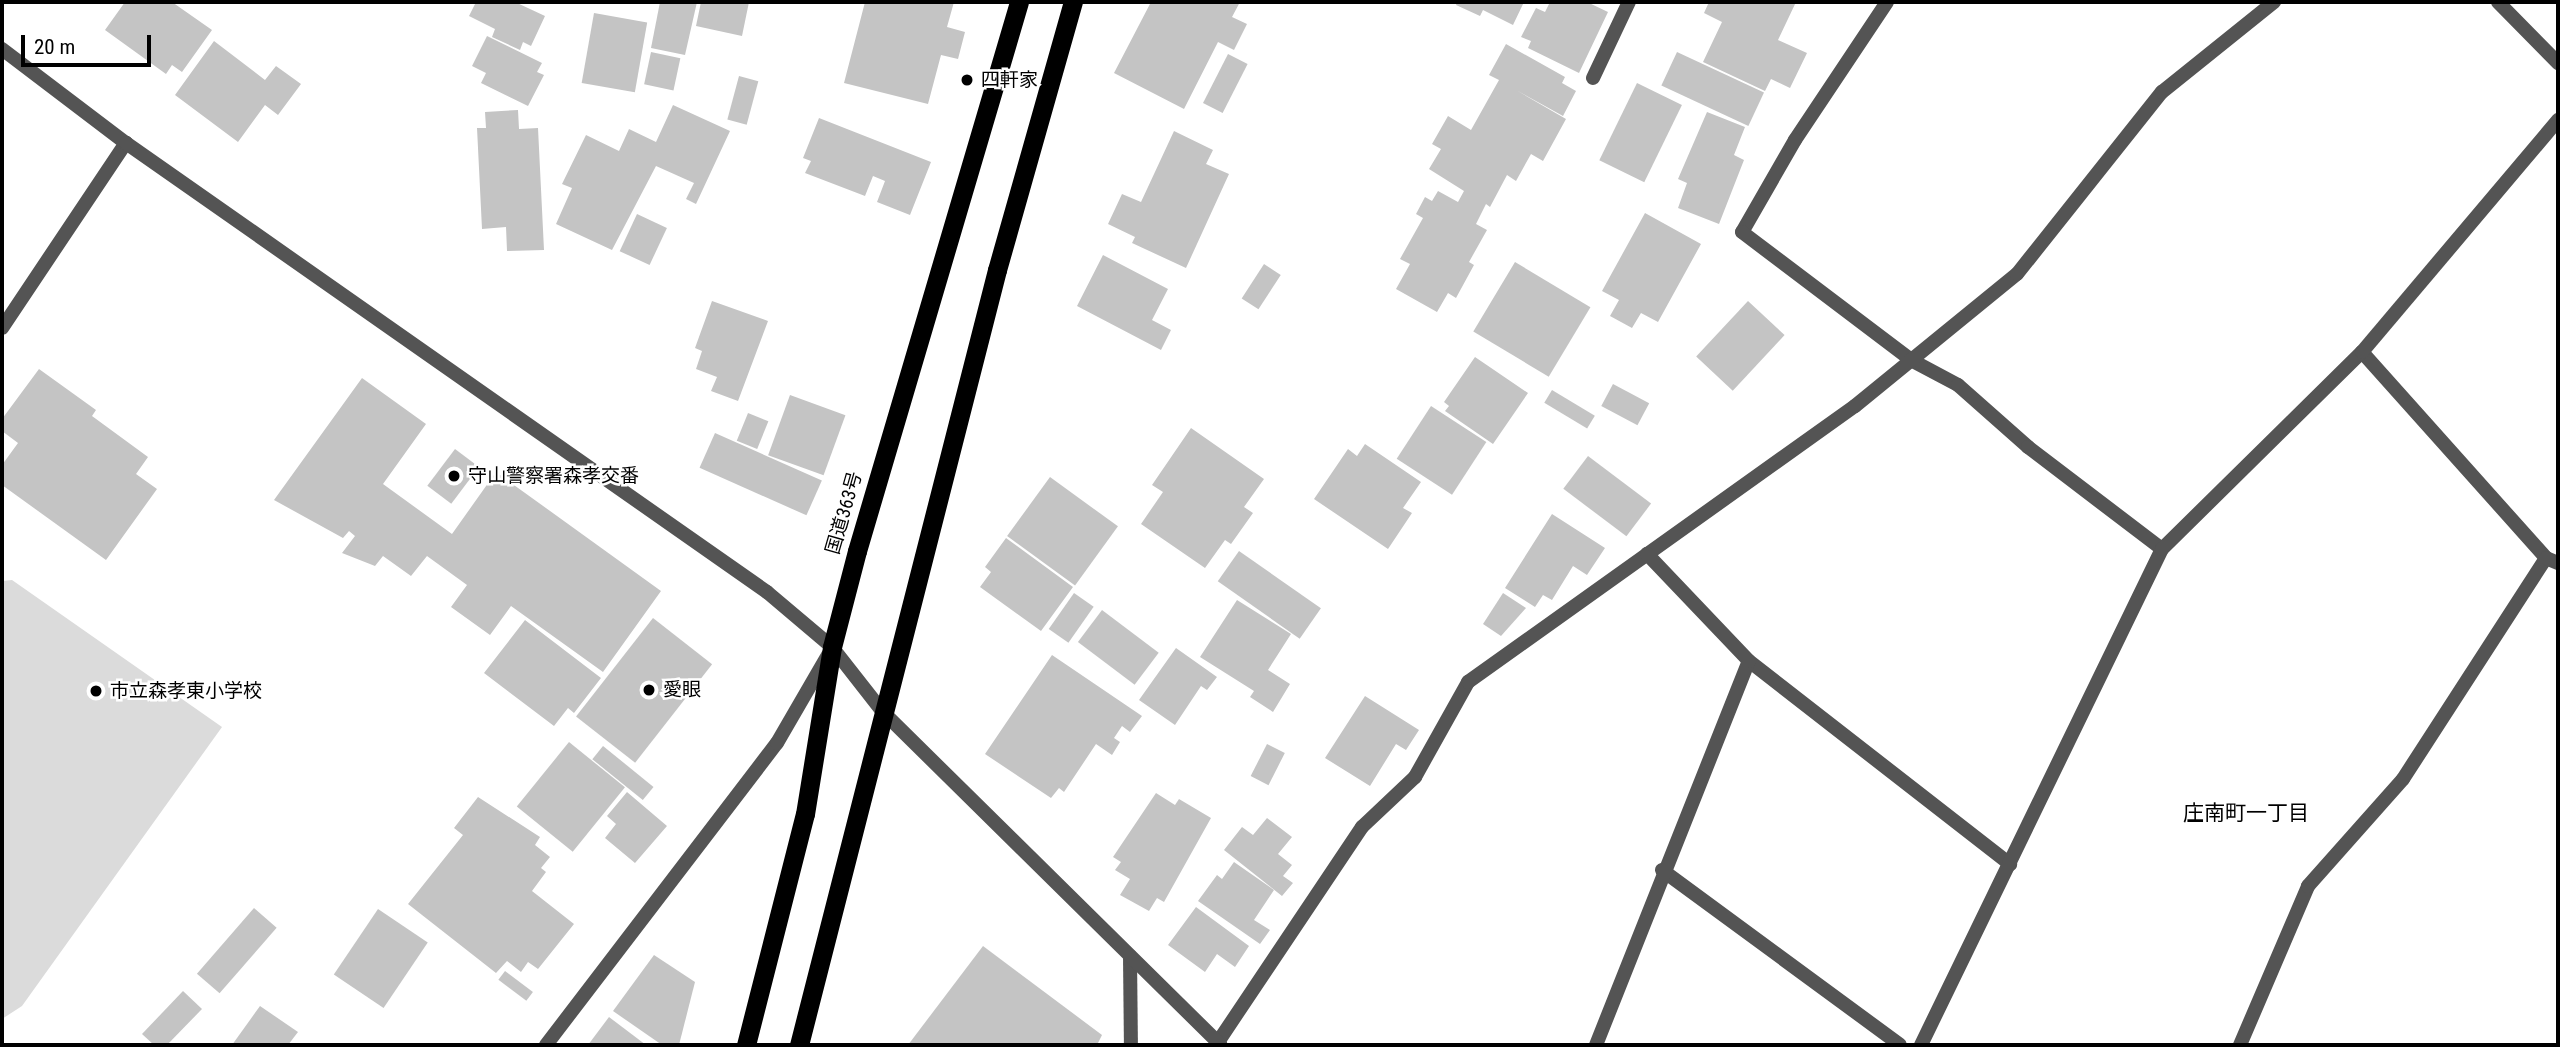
<!DOCTYPE html>
<html>
<head>
<meta charset="utf-8">
<style>
	body { margin:0 }
	#map { position:relative; width:2560px; height:1047px; overflow:hidden; background:#fff; font-family:"Roboto Condensed","Noto Sans JP",sans-serif }
	div>[style] { position:absolute }
	[style*='--x'] { left:calc(var(--x)*1px); top:calc(var(--y)*1px); width:calc(var(--w)*1px); rotate:calc(var(--a)*1deg) }
	.green>* { inset:0; background:#dbdbdb }
	.building>* { inset:0; background:#c4c4c4; transform-origin:0 0 }
	.minor>* { height:14px; margin:-7px; padding:0 7px; transform-origin:7px; border-radius:7px; background:#545454 }
	.tertiary>* { height:14px; margin:-7px; padding:0 7px; transform-origin:7px; border-radius:7px; background:#545454 }
	.trunk>* { height:19px; margin:-9.5px; padding:0 9.5px; transform-origin:9.5px; border-radius:9.5px; background:#000 }
	.dots>* { width:19px; height:19px; translate:-50% -50%; box-sizing:border-box; border:4px solid #fff; border-radius:50% }
	span { translate:-50% -50%; white-space:nowrap; text-align:center; line-height:1.15; -webkit-text-stroke:5px #fff; paint-order:stroke }
	.poi-label { font-size:19px; color:#000 }
	.left { translate:0 -50%; text-align:left }
	.street-label { font-size:19px; color:#000 }
	.neighbourhood-label { font-size:21px; color:#000 }
	.frame { position:absolute; inset:0; border:4px solid #000; pointer-events:none }
	.scale { position:absolute; left:21px; top:35px; width:130px; height:32px; box-sizing:border-box; border:4px solid #000; border-top:0; padding-left:9px; font-size:21px; line-height:24px; white-space:nowrap; color:#000; -webkit-text-stroke:5px #fff; paint-order:stroke }
</style>
</head>
<body>
<div id="map">
	<div class="green">
		<div style="clip-path:polygon(12px 580px,222px 727px,22px 1006px,2px 1019px,2px 581px)"></div>
	</div>
	<div class="building">
		<div style="clip-path:polygon(125px 2px,172px 2px,212px 30px,182px 72px,172px 65px,166px 74px,105px 30px)"></div>
		<div style="clip-path:polygon(476px 2px,515px 2px,545px 16px,531px 46px,523px 42px,520px 50px,492px 37px,495px 29px,469px 16px)"></div>
		<div style="clip-path:polygon(660px 2px,697px 2px,685px 55px,651px 48px)"></div>
		<div style="clip-path:polygon(701px 2px,749px 2px,742px 36px,696px 26px)"></div>
		<div style="clip-path:polygon(865px 2px,954px 2px,947px 27px,965px 32px,958px 59px,941px 55px,928px 104px,844px 83px)"></div>
		<div style="clip-path:polygon(1151px 2px,1240px 2px,1232px 17px,1247px 24px,1234px 50px,1218px 42px,1184px 109px,1114px 73px)"></div>
		<div style="clip-path:polygon(1457px 2px,1524px 2px,1513px 25px,1483px 10px,1480px 16px,1456px 5px)"></div>
		<div style="clip-path:polygon(1550px 2px,1587px 2px,1608px 12px,1579px 73px,1528px 48px,1531px 41px,1521px 37px,1536px 8px,1545px 12px)"></div>
		<div style="clip-path:polygon(1709px 2px,1796px 2px,1778px 40px,1807px 53px,1790px 88px,1771px 79px,1765px 91px,1703px 62px,1722px 22px,1704px 13px)"></div>
		<div style="left:594px;top:13px;width:54px;height:71px;rotate:10deg"></div>
		<div style="clip-path:polygon(487px 36px,542px 63px,537px 72px,544px 75px,528px 106px,481px 83px,486px 73px,472px 66px)"></div>
		<div style="clip-path:polygon(214px 41px,265px 80px,276px 66px,301px 84px,278px 115px,265px 105px,238px 142px,175px 95px)"></div>
		<div style="clip-path:polygon(1506px 44px,1565px 77px,1562px 83px,1576px 91px,1563px 116px,1516px 90px,1566px 119px,1543px 161px,1531px 154px,1516px 181px,1507px 175px,1490px 207px,1486px 204px,1476px 224px,1487px 230px,1469px 262px,1474px 265px,1456px 298px,1448px 293px,1437px 312px,1396px 289px,1410px 264px,1400px 259px,1423px 218px,1416px 214px,1425px 197px,1432px 201px,1438px 191px,1458px 202px,1464px 191px,1429px 169px,1441px 149px,1432px 144px,1448px 116px,1471px 130px,1499px 80px,1489px 75px)"></div>
		<div style="left:651px;top:52px;width:30px;height:33px;rotate:12deg"></div>
		<div style="left:1677px;top:52px;width:96px;height:37px;rotate:25deg"></div>
		<div style="left:1228px;top:54px;width:22px;height:55px;rotate:27deg"></div>
		<div style="left:739px;top:76px;width:20px;height:45px;rotate:15deg"></div>
		<div style="left:1637px;top:83px;width:50px;height:86px;rotate:26deg"></div>
		<div style="clip-path:polygon(673px 105px,730px 131px,696px 204px,686px 199px,694px 183px,656px 166px,612px 250px,556px 224px,572px 188px,562px 184px,586px 135px,619px 151px,629px 129px,656px 142px)"></div>
		<div style="clip-path:polygon(518px 110px,519px 129px,538px 128px,544px 250px,507px 251px,506px 227px,482px 229px,477px 128px,486px 128px,485px 112px)"></div>
		<div style="clip-path:polygon(1707px 112px,1745px 127px,1734px 155px,1744px 160px,1719px 224px,1678px 208px,1687px 183px,1678px 179px)"></div>
		<div style="clip-path:polygon(819px 118px,931px 162px,910px 215px,877px 202px,885px 181px,873px 176px,865px 196px,805px 173px,811px 161px,803px 158px)"></div>
		<div style="clip-path:polygon(1174px 131px,1213px 150px,1206px 164px,1229px 174px,1186px 268px,1132px 243px,1135px 237px,1108px 224px,1122px 194px,1141px 202px)"></div>
		<div style="clip-path:polygon(1645px 213px,1701px 244px,1658px 322px,1641px 313px,1632px 328px,1610px 316px,1619px 300px,1602px 291px)"></div>
		<div style="left:637px;top:214px;width:33px;height:41px;rotate:25deg"></div>
		<div style="clip-path:polygon(1103px 255px,1168px 289px,1152px 320px,1171px 330px,1161px 350px,1077px 306px)"></div>
		<div style="left:1515px;top:262px;width:88px;height:81px;rotate:31deg"></div>
		<div style="left:1264px;top:264px;width:20px;height:41px;rotate:33deg"></div>
		<div style="clip-path:polygon(712px 301px,768px 321px,738px 401px,711px 391px,717px 377px,696px 369px,702px 351px,695px 348px)"></div>
		<div style="left:1748px;top:301px;width:50px;height:76px;rotate:43deg"></div>
		<div style="clip-path:polygon(1475px 357px,1528px 393px,1493px 444px,1445px 411px,1449px 406px,1444px 402px)"></div>
		<div style="clip-path:polygon(39px 369px,96px 410px,92px 416px,148px 457px,136px 474px,157px 489px,106px 560px,2px 485px,2px 465px,18px 443px,2px 431px,2px 419px)"></div>
		<div style="clip-path:polygon(362px 378px,426px 424px,383px 484px,452px 534px,496px 472px,661px 591px,603px 672px,511px 606px,490px 635px,451px 607px,467px 585px,427px 556px,411px 576px,383px 556px,375px 566px,342px 553px,355px 536px,349px 531px,343px 538px,274px 500px)"></div>
		<div style="left:1613px;top:384px;width:41px;height:25px;rotate:28deg"></div>
		<div style="left:1552px;top:390px;width:50px;height:15px;rotate:31deg"></div>
		<div style="left:790px;top:395px;width:59px;height:64px;rotate:20deg"></div>
		<div style="left:1431px;top:406px;width:66px;height:63px;rotate:33deg"></div>
		<div style="left:748px;top:413px;width:22px;height:30px;rotate:22deg"></div>
		<div style="clip-path:polygon(1191px 428px,1264px 479px,1244px 507px,1253px 513px,1231px 544px,1225px 540px,1205px 568px,1141px 524px,1163px 492px,1152px 485px)"></div>
		<div style="left:715px;top:433px;width:117px;height:38px;rotate:24deg"></div>
		<div style="clip-path:polygon(1365px 444px,1421px 482px,1403px 508px,1412px 513px,1388px 549px,1314px 499px,1348px 449px,1357px 456px)"></div>
		<div style="left:455px;top:449px;width:30px;height:46px;rotate:37deg"></div>
		<div style="left:1588px;top:456px;width:79px;height:41px;rotate:37deg"></div>
		<div style="left:1050px;top:477px;width:84px;height:73px;rotate:36deg"></div>
		<div style="clip-path:polygon(1552px 514px,1605px 548px,1587px 575px,1573px 566px,1552px 600px,1543px 595px,1535px 607px,1505px 588px)"></div>
		<div style="clip-path:polygon(1006px 538px,1073px 587px,1041px 631px,980px 587px,991px 572px,985px 567px)"></div>
		<div style="left:1239px;top:551px;width:100px;height:37px;rotate:35deg"></div>
		<div style="left:1074px;top:593px;width:24px;height:44px;rotate:35deg"></div>
		<div style="clip-path:polygon(1503px 593px,1526px 608px,1501px 636px,1483px 624px)"></div>
		<div style="clip-path:polygon(1237px 600px,1291px 634px,1268px 670px,1290px 684px,1273px 712px,1250px 697px,1254px 691px,1200px 657px)"></div>
		<div style="left:1102px;top:610px;width:71px;height:40px;rotate:37deg"></div>
		<div style="left:653px;top:618px;width:75px;height:125px;rotate:38deg"></div>
		<div style="clip-path:polygon(525px 620px,601px 678px,574px 713px,568px 708px,554px 726px,484px 673px)"></div>
		<div style="clip-path:polygon(1176px 648px,1217px 677px,1207px 690px,1201px 686px,1175px 725px,1139px 700px)"></div>
		<div style="clip-path:polygon(1052px 655px,1142px 716px,1130px 732px,1122px 726px,1114px 738px,1120px 742px,1112px 755px,1096px 744px,1064px 792px,1059px 788px,1051px 798px,985px 754px)"></div>
		<div style="clip-path:polygon(1365px 696px,1419px 730px,1406px 750px,1396px 744px,1370px 786px,1325px 758px)"></div>
		<div style="left:569px;top:742px;width:72px;height:83px;rotate:39deg"></div>
		<div style="left:1267px;top:744px;width:20px;height:36px;rotate:27deg"></div>
		<div style="left:603px;top:746px;width:65px;height:17px;rotate:39deg"></div>
		<div style="clip-path:polygon(627px 792px,667px 826px,635px 863px,605px 838px,616px 824px,607px 816px)"></div>
		<div style="clip-path:polygon(1156px 793px,1175px 805px,1179px 799px,1211px 818px,1164px 902px,1157px 898px,1149px 911px,1120px 895px,1130px 879px,1115px 870px,1121px 862px,1113px 857px)"></div>
		<div style="clip-path:polygon(478px 797px,540px 837px,535px 845px,550px 857px,541px 868px,546px 872px,532px 891px,574px 924px,538px 969px,528px 962px,521px 972px,507px 961px,496px 973px,408px 904px,463px 835px,454px 828px)"></div>
		<div style="clip-path:polygon(1267px 818px,1292px 837px,1278px 854px,1292px 865px,1283px 876px,1293px 883px,1282px 896px,1224px 850px,1242px 827px,1253px 835px)"></div>
		<div style="clip-path:polygon(1234px 862px,1274px 890px,1254px 920px,1270px 930px,1260px 944px,1198px 901px,1217px 875px,1222px 879px)"></div>
		<div style="clip-path:polygon(1196px 907px,1249px 946px,1235px 967px,1217px 954px,1205px 972px,1168px 945px)"></div>
		<div style="left:254px;top:908px;width:30px;height:87px;rotate:41deg"></div>
		<div style="left:378px;top:909px;width:60px;height:79px;rotate:34deg"></div>
		<div style="clip-path:polygon(983px 946px,1102px 1035px,1097px 1045px,908px 1045px)"></div>
		<div style="clip-path:polygon(654px 955px,695px 982px,679px 1045px,662px 1045px,613px 1011px)"></div>
		<div style="left:505px;top:971px;width:35px;height:11px;rotate:37deg"></div>
		<div style="clip-path:polygon(183px 991px,202px 1009px,167px 1045px,154px 1045px,142px 1034px)"></div>
		<div style="clip-path:polygon(260px 1006px,298px 1032px,288px 1045px,232px 1045px)"></div>
		<div style="clip-path:polygon(609px 1017px,646px 1045px,588px 1045px)"></div>
	</div>
	<div class="minor">
		<div style="--x:1887;--y:2;--w:166;--a:123.7"></div>
		<div style="--x:1795;--y:140;--w:106;--a:119.9"></div>
		<div style="--x:1742;--y:232;--w:212;--a:37.1"></div>
		<div style="--x:1911;--y:360;--w:53;--a:28"></div>
		<div style="--x:1958;--y:385;--w:94;--a:41.5"></div>
		<div style="--x:2028;--y:447;--w:168;--a:37.3"></div>
		<div style="--x:2498;--y:2;--w:86;--a:45.5"></div>
		<div style="--x:1593;--y:78;--w:84;--a:-64.7"></div>
		<div style="--x:2;--y:328;--w:223;--a:-56.2"></div>
		<div style="--x:2362;--y:352;--w:276;--a:48.2"></div>
		<div style="--x:1749;--y:661;--w:331;--a:37.9"></div>
		<div style="--x:1662;--y:870;--w:295;--a:36.3"></div>
		<div style="--x:1130;--y:956;--w:89;--a:89.4"></div>
		<div style="--x:1218;--y:1042;--w:259;--a:-56.2"></div>
		<div style="--x:1362;--y:827;--w:73;--a:-43.3"></div>
		<div style="--x:1415;--y:777;--w:109;--a:-60.8"></div>
		<div style="--x:1468;--y:682;--w:475;--a:-35.5"></div>
		<div style="--x:1855;--y:406;--w:209;--a:-39.2"></div>
		<div style="--x:2017;--y:274;--w:233;--a:-51.5"></div>
		<div style="--x:2162;--y:92;--w:144;--a:-38.8"></div>
		<div style="--x:546;--y:1045;--w:380;--a:-52.6"></div>
		<div style="--x:777;--y:743;--w:102;--a:-59.9"></div>
		<div style="--x:1596;--y:1045;--w:413;--a:-68.3"></div>
		<div style="--x:1749;--y:661;--w:148;--a:-133.6"></div>
		<div style="--x:1921;--y:1045;--w:551;--a:-64.09"></div>
		<div style="--x:2162;--y:549;--w:281;--a:-44.6"></div>
		<div style="--x:2362;--y:352;--w:304;--a:-49.8"></div>
		<div style="--x:2240;--y:1045;--w:173;--a:-66.8"></div>
		<div style="--x:2308;--y:886;--w:143;--a:-48.4"></div>
		<div style="--x:2403;--y:779;--w:263;--a:-57.1"></div>
		<div style="--x:2546;--y:558;--w:13;--a:23"></div>
	</div>
	<div class="tertiary">
		<div style="--x:2;--y:49;--w:156;--a:37.2"></div>
		<div style="--x:126;--y:143;--w:783;--a:35.01"></div>
		<div style="--x:767;--y:592;--w:85;--a:40.2"></div>
		<div style="--x:832;--y:647;--w:83;--a:51.9"></div>
		<div style="--x:883;--y:712;--w:474;--a:44.6"></div>
	</div>
	<div class="trunk">
		<div style="--x:746;--y:1045;--w:238;--a:-75.7"></div>
		<div style="--x:805;--y:814;--w:169;--a:-80.8"></div>
		<div style="--x:832;--y:647;--w:99;--a:-75.4"></div>
		<div style="--x:857;--y:551;--w:572;--a:-73.56"></div>
		<div style="--x:799;--y:1045;--w:800;--a:-75.67"></div>
		<div style="--x:997;--y:270;--w:279;--a:-74.2"></div>
	</div>
	<div class="dots">
		<div style="left:967px;top:80px;background:#000"></div>
		<div style="left:454px;top:476px;background:#000"></div>
		<div style="left:649px;top:690px;background:#000"></div>
		<div style="left:96px;top:691px;background:#000"></div>
	</div>
	<div class="poi-label">
		<span class="left" style="left:981px;top:80px">四軒家</span>
		<span class="left" style="left:468px;top:476px">守山警察署森孝交番</span>
		<span class="left" style="left:663px;top:690px">愛眼</span>
		<span class="left" style="left:110px;top:691px">市立森孝東小学校</span>
	</div>
	<div class="street-label">
		<span style="left:844px;top:513px;rotate:-74deg">国道363号</span>
	</div>
	<div class="neighbourhood-label">
		<span style="left:2246px;top:813px">庄南町一丁目</span>
	</div>
	<div class="frame"></div>
	<div class="scale">20 m</div>
</div>
</body>
</html>
